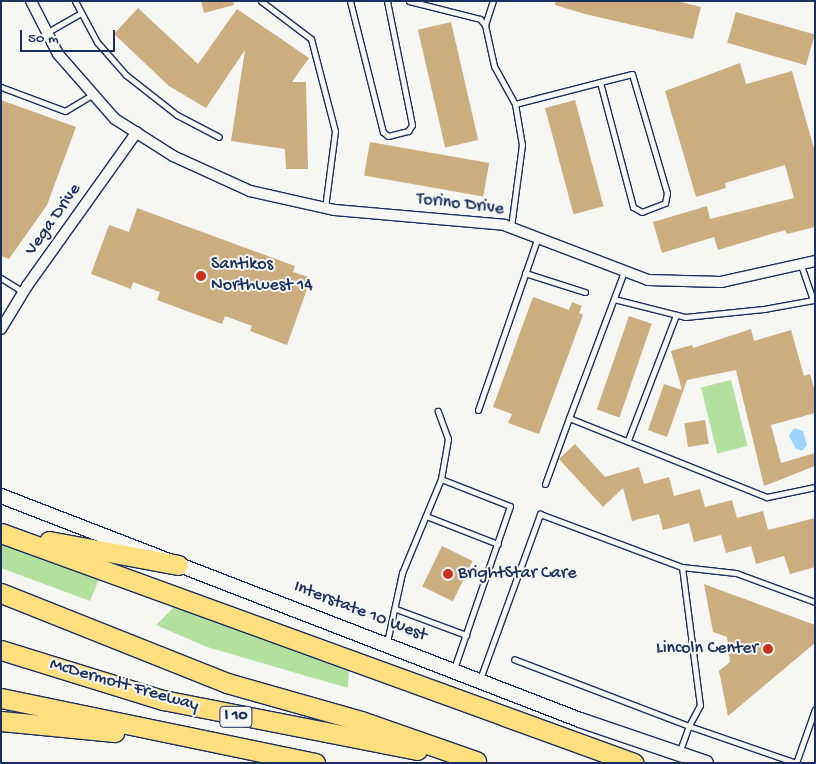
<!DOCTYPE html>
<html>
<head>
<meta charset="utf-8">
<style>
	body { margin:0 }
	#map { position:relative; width:816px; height:764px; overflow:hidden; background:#f6f6f2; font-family:"Gochi Hand",sans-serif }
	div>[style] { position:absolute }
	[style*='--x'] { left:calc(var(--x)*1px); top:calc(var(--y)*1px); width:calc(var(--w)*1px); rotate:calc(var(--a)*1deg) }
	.green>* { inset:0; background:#b2e09f; transform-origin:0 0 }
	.water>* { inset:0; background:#9ed3fc }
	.building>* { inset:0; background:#ccad80; transform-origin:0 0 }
	.roads { filter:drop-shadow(1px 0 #1b2f5e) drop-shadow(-1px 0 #1b2f5e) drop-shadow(0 1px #1b2f5e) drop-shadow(0 -1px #1b2f5e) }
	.lane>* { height:5px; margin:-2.5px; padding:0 2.5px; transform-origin:2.5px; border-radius:2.5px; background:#f6f6f2 }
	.street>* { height:10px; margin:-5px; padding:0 5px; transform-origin:5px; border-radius:5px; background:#f6f6f2 }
	.secondary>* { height:14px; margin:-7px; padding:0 7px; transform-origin:7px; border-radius:7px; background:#f6f6f2 }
	.highway>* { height:19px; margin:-9.5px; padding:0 9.5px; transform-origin:9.5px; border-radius:9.5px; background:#fedf80 }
	.dots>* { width:14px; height:14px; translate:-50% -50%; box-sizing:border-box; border:2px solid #f6f6f2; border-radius:50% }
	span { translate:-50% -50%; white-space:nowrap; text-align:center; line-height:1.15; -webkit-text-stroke:4px #f6f6f2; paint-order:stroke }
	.shield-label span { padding:1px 4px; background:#f6f6f2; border:1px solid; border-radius:4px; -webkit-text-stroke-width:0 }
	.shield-label { font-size:16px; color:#1b2f5e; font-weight:700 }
	.street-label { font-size:18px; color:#1b2f5e }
	.poi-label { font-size:18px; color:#1b2f5e }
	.left { translate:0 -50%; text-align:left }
	.right { translate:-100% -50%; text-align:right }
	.frame { position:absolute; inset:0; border:2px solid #1b2f5e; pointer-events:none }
	.scale { position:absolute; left:20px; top:30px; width:95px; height:22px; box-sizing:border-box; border:2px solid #1b2f5e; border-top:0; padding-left:6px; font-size:15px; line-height:18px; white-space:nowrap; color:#1b2f5e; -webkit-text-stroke:4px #f6f6f2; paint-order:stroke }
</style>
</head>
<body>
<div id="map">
	<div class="green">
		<div style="left:731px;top:380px;width:68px;height:31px;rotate:76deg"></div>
		<div style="clip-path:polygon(1px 539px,99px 579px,90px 601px,1px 568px)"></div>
		<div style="clip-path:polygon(177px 604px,349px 663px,348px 688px,207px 647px,156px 625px)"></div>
	</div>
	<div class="water">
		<div style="clip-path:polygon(794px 428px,803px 431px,807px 445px,802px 451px,796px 449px,789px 436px)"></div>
	</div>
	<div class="building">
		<div style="clip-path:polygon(201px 1px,233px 1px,234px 5px,204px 13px)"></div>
		<div style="clip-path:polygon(556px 1px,677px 1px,701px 7px,693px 39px,585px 14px,555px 5px)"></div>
		<div style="clip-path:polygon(138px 8px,198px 64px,237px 9px,309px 58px,292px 82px,306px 82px,308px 169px,286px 169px,285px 149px,231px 141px,245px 50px,206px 108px,169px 86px,114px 34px)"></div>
		<div style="left:736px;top:12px;width:82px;height:32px;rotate:16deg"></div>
		<div style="left:451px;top:22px;width:121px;height:34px;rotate:77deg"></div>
		<div style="clip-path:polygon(740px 63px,746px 84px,792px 71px,815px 152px,815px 227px,787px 234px,785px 230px,718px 250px,714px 237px,662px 253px,653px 222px,707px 206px,710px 219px,794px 198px,785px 165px,725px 183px,726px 188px,696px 197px,665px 91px)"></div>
		<div style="clip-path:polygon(1px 100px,76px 127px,47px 205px,9px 259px,1px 256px)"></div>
		<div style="left:575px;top:100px;width:110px;height:31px;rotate:75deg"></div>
		<div style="left:370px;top:142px;width:121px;height:34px;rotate:10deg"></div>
		<div style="clip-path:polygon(137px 208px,295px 266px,293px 272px,311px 278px,287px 345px,250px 331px,252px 326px,225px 316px,222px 324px,157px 300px,160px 292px,133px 282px,131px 289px,91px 274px,109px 225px,129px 232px)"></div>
		<div style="clip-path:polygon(533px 297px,569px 310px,572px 302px,582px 306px,579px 313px,583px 315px,539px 434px,508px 423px,512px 414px,493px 407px)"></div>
		<div style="left:629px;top:316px;width:24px;height:99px;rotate:19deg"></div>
		<div style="clip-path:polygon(751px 329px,754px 341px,791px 330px,804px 376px,810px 374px,815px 392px,815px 413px,771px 425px,781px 463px,815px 453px,815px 466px,764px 486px,736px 370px,687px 380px,667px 437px,648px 430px,664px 384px,682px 390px,671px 351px,692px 345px,693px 348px)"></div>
		<div style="left:705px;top:420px;width:24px;height:21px;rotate:81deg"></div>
		<div style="clip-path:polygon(575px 444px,605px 477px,639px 467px,644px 484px,669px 477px,674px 496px,700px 489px,705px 507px,732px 500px,737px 518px,763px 511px,768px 530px,815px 518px,815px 567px,790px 574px,784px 556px,756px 564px,751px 546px,726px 553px,721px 535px,694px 542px,689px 523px,663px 530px,659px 514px,632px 521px,623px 488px,603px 507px,559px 459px)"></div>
		<div style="left:442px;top:546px;width:34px;height:45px;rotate:26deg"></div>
		<div style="clip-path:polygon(704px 584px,815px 625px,815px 643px,728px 716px,719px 671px,730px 662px,727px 637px,713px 632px)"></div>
	</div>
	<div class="roads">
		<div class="lane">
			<div style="--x:75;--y:1;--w:47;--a:61.8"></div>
			<div style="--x:97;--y:42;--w:44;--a:48.7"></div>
			<div style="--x:126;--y:75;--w:65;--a:38.1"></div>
			<div style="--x:177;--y:115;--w:47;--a:27.6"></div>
			<div style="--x:261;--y:1;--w:63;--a:37.2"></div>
			<div style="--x:311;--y:39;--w:95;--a:75.4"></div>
			<div style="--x:335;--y:131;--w:78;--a:97.4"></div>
			<div style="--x:350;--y:1;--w:135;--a:75.9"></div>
			<div style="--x:383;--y:132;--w:6;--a:39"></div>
			<div style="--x:388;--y:136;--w:21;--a:-14"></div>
			<div style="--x:408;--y:131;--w:7;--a:-56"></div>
			<div style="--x:412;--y:125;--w:126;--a:-101.4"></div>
			<div style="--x:409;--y:1;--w:73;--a:14.2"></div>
			<div style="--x:480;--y:19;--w:8;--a:50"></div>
			<div style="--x:485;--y:25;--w:42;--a:77.6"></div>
			<div style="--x:494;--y:66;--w:43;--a:61.1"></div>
			<div style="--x:485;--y:25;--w:25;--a:-72"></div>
			<div style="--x:46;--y:33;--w:40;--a:-29.7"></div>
			<div style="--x:1;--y:87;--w:68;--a:20.6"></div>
			<div style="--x:65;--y:111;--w:31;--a:-31"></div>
			<div style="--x:511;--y:227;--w:83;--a:-82.4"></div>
			<div style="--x:522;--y:145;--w:42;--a:-99.7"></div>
			<div style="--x:515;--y:104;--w:88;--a:-14.5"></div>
			<div style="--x:600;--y:82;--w:33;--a:-14"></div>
			<div style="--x:632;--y:74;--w:124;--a:73.6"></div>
			<div style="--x:667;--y:193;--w:10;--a:101"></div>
			<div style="--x:665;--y:203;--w:25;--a:159"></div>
			<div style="--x:642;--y:212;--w:10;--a:-151"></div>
			<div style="--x:633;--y:207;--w:129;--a:-104.8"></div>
			<div style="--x:525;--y:273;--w:63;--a:17.6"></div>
			<div style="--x:1;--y:278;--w:26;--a:32"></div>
			<div style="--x:614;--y:299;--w:73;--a:14.2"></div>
			<div style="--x:685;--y:317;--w:79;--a:-5.8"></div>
			<div style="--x:764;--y:309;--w:50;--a:-10.4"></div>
			<div style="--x:813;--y:300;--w:37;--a:-109"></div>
			<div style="--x:478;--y:410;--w:183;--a:-70.9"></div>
			<div style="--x:569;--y:418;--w:156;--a:-69.4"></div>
			<div style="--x:628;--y:440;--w:134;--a:-69"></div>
			<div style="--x:441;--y:479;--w:74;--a:21.4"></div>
			<div style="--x:510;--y:506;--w:172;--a:109"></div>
			<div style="--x:545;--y:484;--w:70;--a:-70"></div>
			<div style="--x:569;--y:418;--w:213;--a:21.8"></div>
			<div style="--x:767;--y:497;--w:49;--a:-11.8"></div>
			<div style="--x:426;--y:516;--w:77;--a:21.3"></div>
			<div style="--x:682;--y:567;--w:54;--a:6.3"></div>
			<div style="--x:736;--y:573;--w:84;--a:20.2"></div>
			<div style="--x:396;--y:609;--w:75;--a:20.4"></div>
			<div style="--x:387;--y:642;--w:71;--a:-77.7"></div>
			<div style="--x:402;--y:573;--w:102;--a:-67.5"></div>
			<div style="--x:441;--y:479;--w:41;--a:-80.1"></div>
			<div style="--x:448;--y:439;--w:30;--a:-110"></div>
			<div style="--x:480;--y:679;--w:176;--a:-70"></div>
			<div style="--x:540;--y:514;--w:152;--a:20.5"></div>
			<div style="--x:682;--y:567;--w:139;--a:82.6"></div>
			<div style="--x:700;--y:705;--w:24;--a:118"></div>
			<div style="--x:689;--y:726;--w:187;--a:-159.1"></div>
			<div style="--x:679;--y:753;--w:29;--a:-70"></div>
			<div style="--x:689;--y:726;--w:113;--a:19.1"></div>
			<div style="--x:796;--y:763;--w:57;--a:-70.6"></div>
		</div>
		<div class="street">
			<div style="--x:31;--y:1;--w:59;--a:63"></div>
			<div style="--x:58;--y:54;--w:86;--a:48.8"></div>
			<div style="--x:115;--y:119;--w:69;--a:32.5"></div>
			<div style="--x:173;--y:156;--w:85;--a:24.4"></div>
			<div style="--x:250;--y:191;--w:86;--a:12.7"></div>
			<div style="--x:334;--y:210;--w:171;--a:5"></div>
			<div style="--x:504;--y:225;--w:154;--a:20.9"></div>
			<div style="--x:648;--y:280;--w:73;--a:1.6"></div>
			<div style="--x:721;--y:282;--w:96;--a:-12.6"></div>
			<div style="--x:1;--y:329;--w:50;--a:-58.8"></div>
			<div style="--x:27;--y:286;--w:189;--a:-54.5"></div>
		</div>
		<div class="secondary">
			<div style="--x:1;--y:496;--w:621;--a:21.15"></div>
			<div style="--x:580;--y:720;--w:133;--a:18.8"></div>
		</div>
		<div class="highway">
			<div style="--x:1;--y:533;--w:673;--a:19.97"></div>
			<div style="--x:49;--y:541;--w:131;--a:10.5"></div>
			<div style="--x:1;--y:593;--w:243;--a:21.7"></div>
			<div style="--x:227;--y:683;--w:139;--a:15.8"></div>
			<div style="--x:361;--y:721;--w:122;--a:19.2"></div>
			<div style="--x:1;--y:650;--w:170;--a:17.2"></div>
			<div style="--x:163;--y:700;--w:259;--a:11.1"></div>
			<div style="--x:1;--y:698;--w:321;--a:11.7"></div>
			<div style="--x:1;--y:721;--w:114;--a:5.6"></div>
		</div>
	</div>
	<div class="dots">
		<div style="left:201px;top:276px;background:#c8321e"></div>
		<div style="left:448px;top:574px;background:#c8321e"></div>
		<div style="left:768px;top:649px;background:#c8321e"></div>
	</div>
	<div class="shield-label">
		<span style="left:236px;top:717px">I 10</span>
	</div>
	<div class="street-label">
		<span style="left:460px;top:205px;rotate:7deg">Torino Drive</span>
		<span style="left:54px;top:220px;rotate:-55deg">Vega Drive</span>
		<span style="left:360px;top:612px;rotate:21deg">Interstate 10 West</span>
		<span style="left:124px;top:686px;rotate:16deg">McDermott Freeway</span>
	</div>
	<div class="poi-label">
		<span class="left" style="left:211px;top:276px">Santikos<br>Northwest 14</span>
		<span class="left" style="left:458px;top:574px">BrightStar Care</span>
		<span class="right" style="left:758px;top:649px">Lincoln Center</span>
	</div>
	<div class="frame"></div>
	<div class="scale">50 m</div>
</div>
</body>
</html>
